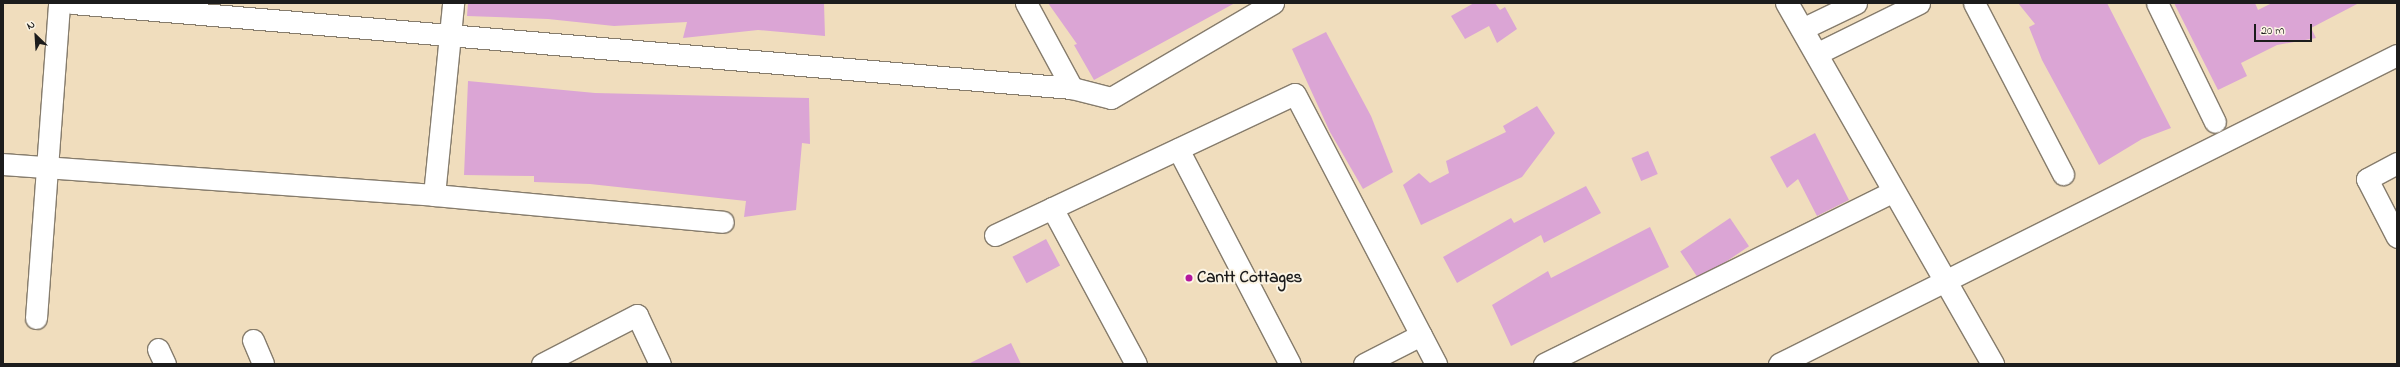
<!DOCTYPE html>
<html>
<head>
<meta charset="utf-8">
<style>
	body { margin:0 }
	#map { position:relative; width:2400px; height:367px; overflow:hidden; background:#f0ddbd; font-family:"Indie Flower",sans-serif }
	div>[style] { position:absolute }
	[style*='--x'] { left:calc(var(--x)*1px); top:calc(var(--y)*1px); width:calc(var(--w)*1px); rotate:calc(var(--a)*1deg) }
	.building>* { inset:0; background:#dba5d5; transform-origin:0 0 }
	.roads { filter:drop-shadow(1px 0 #867c6c) drop-shadow(-1px 0 #867c6c) drop-shadow(0 1px #867c6c) drop-shadow(0 -1px #867c6c) }
	.street>* { height:21px; margin:-10.5px; padding:0 10.5px; transform-origin:10.5px; border-radius:10.5px; background:#fff }
	.secondary>* { height:22px; margin:-11px; padding:0 11px; transform-origin:11px; border-radius:11px; background:#fff }
	.dots>* { width:11px; height:11px; translate:-50% -50%; box-sizing:border-box; border:2px solid #fcf5e5; border-radius:50% }
	span { translate:-50% -50%; white-space:nowrap; text-align:center; line-height:1.15; -webkit-text-stroke:4px #fcf5e5; paint-order:stroke }
	.poi-label { font-size:17px; color:#1c1c1c; font-weight:700 }
	.left { translate:0 -50%; text-align:left }
	.frame { position:absolute; inset:0; border:4px solid #1c1c1c; pointer-events:none }
	.north { position:absolute; left:16px; top:16px; width:40px; height:40px; -webkit-text-stroke:3px #fcf5e5; paint-order:stroke; rotate:335deg; font-size:11px; font-weight:700; line-height:16px; text-align:center; color:#1c1c1c }
	.north::after { content:''; display:block; margin:auto; width:14px; height:18px; background:#1c1c1c; clip-path:polygon(50% 0,100% 100%,50% 72%,0 100%) }
	.scale { position:absolute; left:2254px; top:24px; width:58px; height:18px; box-sizing:border-box; border:2px solid #1c1c1c; border-top:0; padding-left:5px; font-size:12px; line-height:14px; white-space:nowrap; color:#1c1c1c; -webkit-text-stroke:3px #fcf5e5; paint-order:stroke }
</style>
</head>
<body>
<div id="map">
	<div class="building">
		<div style="clip-path:polygon(468px 3px,824px 3px,825px 36px,758px 30px,683px 38px,687px 22px,614px 26px,548px 19px,467px 16px)"></div>
		<div style="clip-path:polygon(1048px 3px,1235px 3px,1094px 80px,1074px 45px,1077px 44px)"></div>
		<div style="clip-path:polygon(1474px 3px,1495px 3px,1500px 10px,1505px 7px,1517px 29px,1497px 43px,1489px 26px,1465px 39px,1451px 16px)"></div>
		<div style="clip-path:polygon(2018px 3px,2107px 3px,2171px 128px,2142px 139px,2099px 165px,2042px 60px,2029px 27px,2035px 24px)"></div>
		<div style="clip-path:polygon(2174px 3px,2255px 3px,2258px 10px,2272px 3px,2359px 3px,2311px 28px,2316px 38px,2277px 45px,2241px 63px,2247px 76px,2218px 90px)"></div>
		<div style="clip-path:polygon(1326px 32px,1371px 116px,1393px 172px,1363px 189px,1330px 132px,1292px 49px)"></div>
		<div style="clip-path:polygon(468px 81px,595px 93px,809px 98px,810px 144px,802px 143px,796px 210px,744px 217px,746px 201px,590px 184px,534px 182px,534px 176px,464px 175px)"></div>
		<div style="clip-path:polygon(1537px 106px,1555px 133px,1522px 177px,1421px 225px,1403px 185px,1419px 173px,1430px 183px,1449px 173px,1446px 161px,1506px 132px,1503px 126px)"></div>
		<div style="clip-path:polygon(1815px 133px,1849px 200px,1817px 216px,1798px 179px,1787px 188px,1770px 157px)"></div>
		<div style="left:1648px;top:151px;width:25px;height:18px;rotate:67deg"></div>
		<div style="clip-path:polygon(1586px 186px,1601px 213px,1544px 243px,1541px 235px,1457px 283px,1443px 257px,1511px 218px,1514px 223px)"></div>
		<div style="left:1730px;top:218px;width:34px;height:60px;rotate:56deg"></div>
		<div style="clip-path:polygon(1650px 227px,1669px 267px,1511px 346px,1492px 305px,1548px 271px,1551px 278px)"></div>
		<div style="left:1046px;top:239px;width:30px;height:38px;rotate:62deg"></div>
		<div style="clip-path:polygon(1011px 343px,1021px 364px,968px 364px)"></div>
	</div>
	<div class="roads">
		<div class="street">
			<div style="--x:72;--y:3;--w:1004;--a:4.86"></div>
			<div style="--x:1072;--y:88;--w:40;--a:14.4"></div>
			<div style="--x:1111;--y:98;--w:188;--a:-30.4"></div>
			<div style="--x:1026;--y:3;--w:97;--a:61.6"></div>
			<div style="--x:1974;--y:3;--w:193;--a:62.5"></div>
			<div style="--x:2157;--y:3;--w:132;--a:64"></div>
			<div style="--x:1802;--y:29;--w:60;--a:-25.7"></div>
			<div style="--x:1816;--y:54;--w:115;--a:-26.3"></div>
			<div style="--x:1178;--y:149;--w:242;--a:62.5"></div>
			<div style="--x:2397;--y:163;--w:34;--a:152"></div>
			<div style="--x:2367;--y:179;--w:65;--a:62.7"></div>
			<div style="--x:3;--y:164;--w:432;--a:4.1"></div>
			<div style="--x:434;--y:195;--w:290;--a:5.3"></div>
			<div style="--x:434;--y:195;--w:193;--a:-84.3"></div>
			<div style="--x:1052;--y:208;--w:177;--a:61.7"></div>
			<div style="--x:995;--y:235;--w:331;--a:-25.2"></div>
			<div style="--x:1295;--y:94;--w:305;--a:62.4"></div>
			<div style="--x:36;--y:318;--w:316;--a:-85.8"></div>
			<div style="--x:253;--y:340;--w:26;--a:67"></div>
			<div style="--x:158;--y:349;--w:17;--a:65"></div>
			<div style="--x:542;--y:364;--w:107;--a:-27.3"></div>
			<div style="--x:637;--y:315;--w:54;--a:64.9"></div>
			<div style="--x:1364;--y:364;--w:64;--a:-27"></div>
			<div style="--x:1544;--y:364;--w:390;--a:-26.3"></div>
			<div style="--x:1779;--y:364;--w:691;--a:-26.57"></div>
		</div>
		<div class="secondary">
			<div style="--x:1787;--y:3;--w:416;--a:60.3"></div>
		</div>
	</div>
	<div class="dots">
		<div style="left:1189px;top:278px;background:#b5179e"></div>
	</div>
	<div class="poi-label">
		<span class="left" style="left:1197px;top:278px">Cantt Cottages</span>
	</div>
	<div class="frame"></div>
	<div class="north">N</div>
	<div class="scale">20 m</div>
</div>
</body>
</html>
